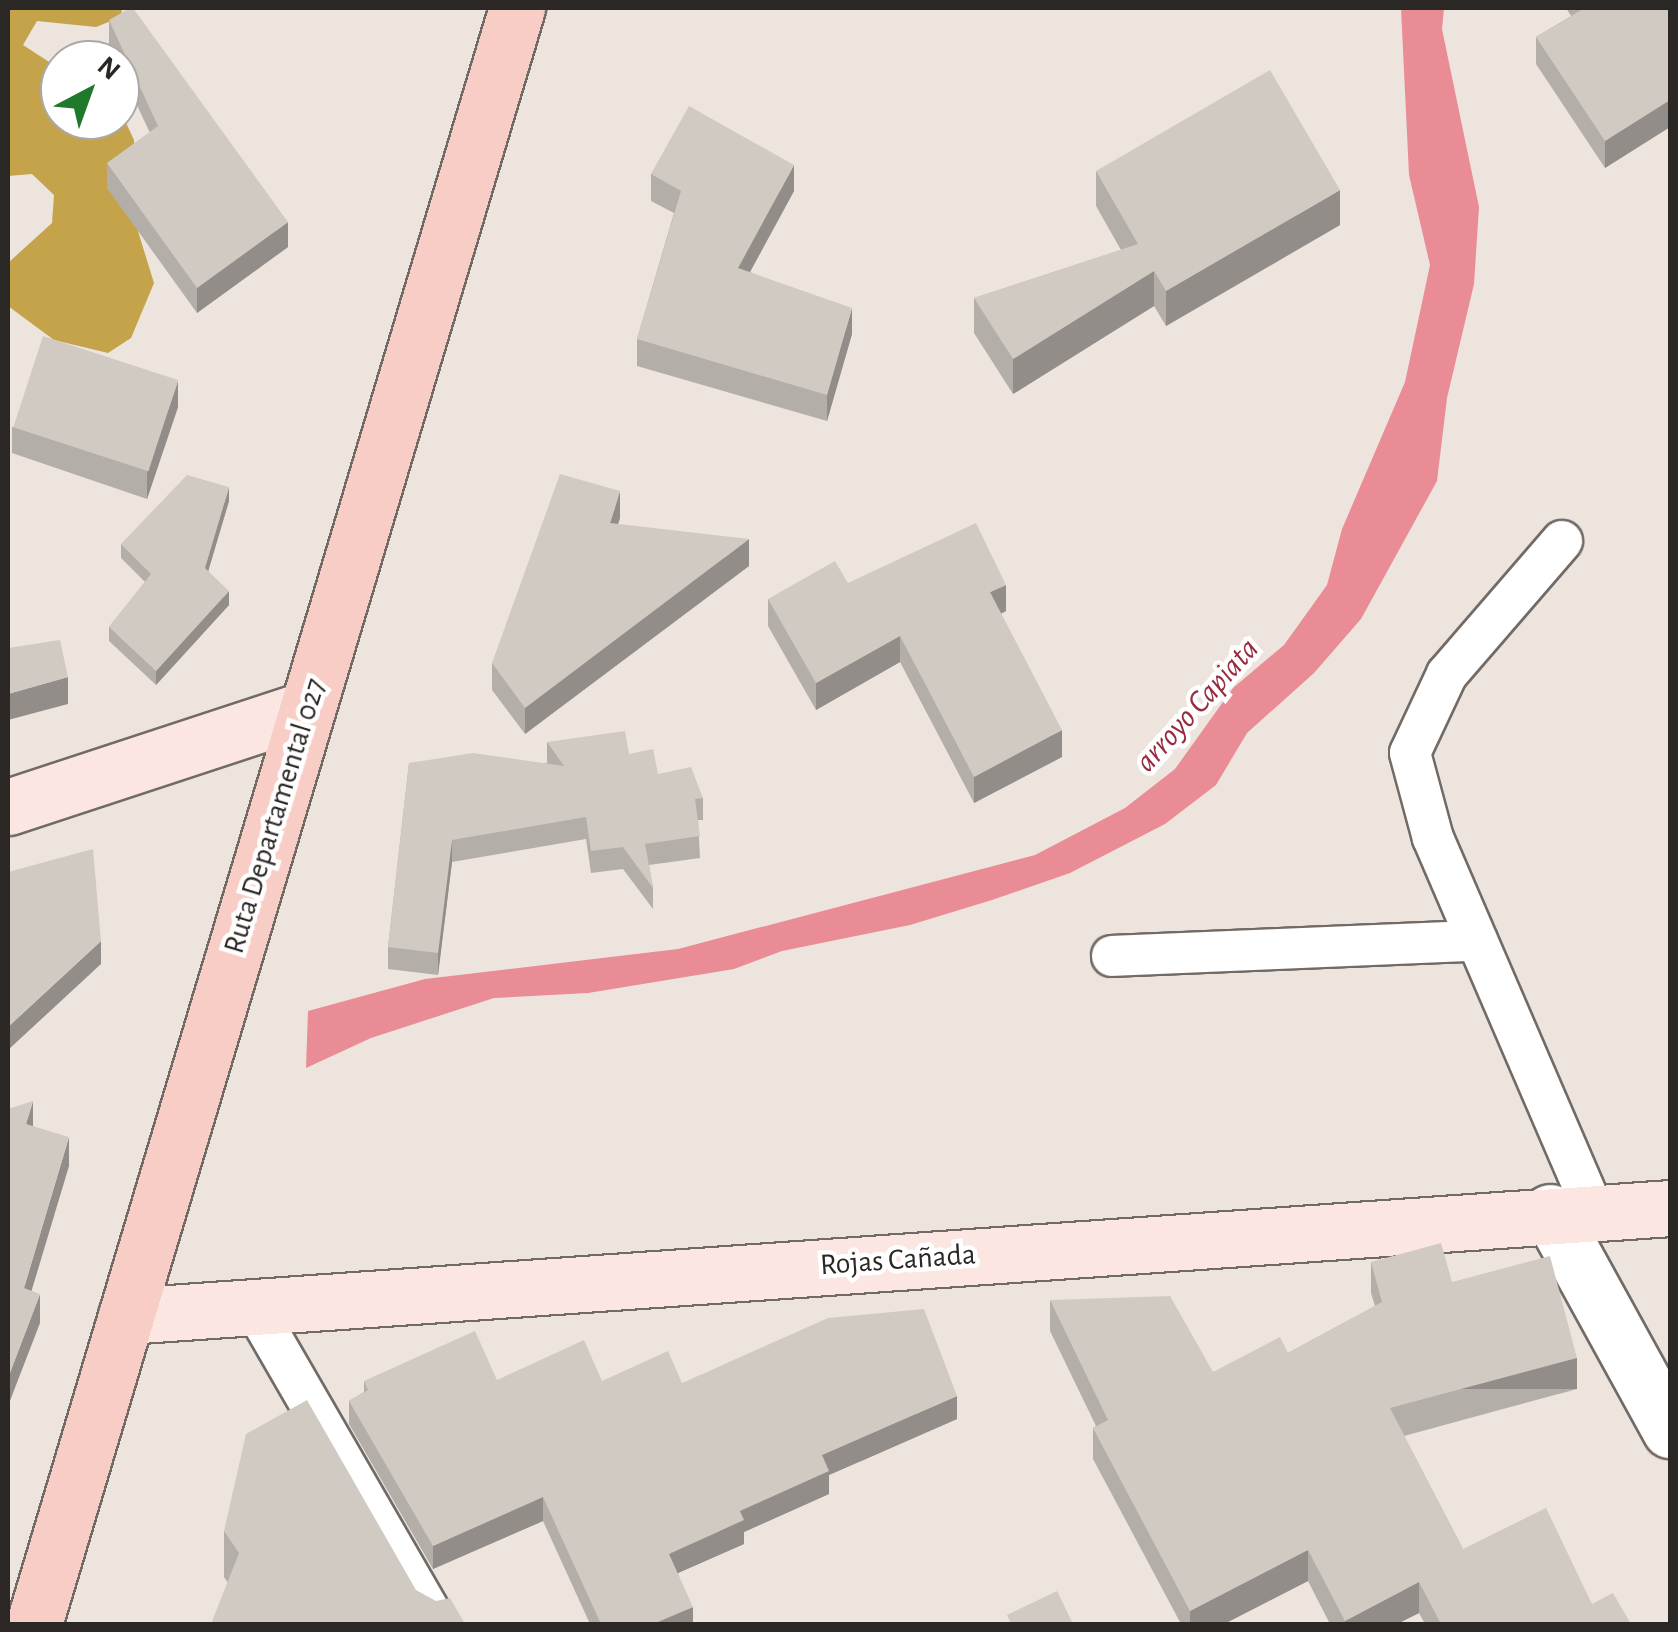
<!DOCTYPE html>
<html>
<head>
<meta charset="utf-8">
<style>
	body { margin:0 }
	#map { position:relative; width:1678px; height:1632px; overflow:hidden; background:#ede4de; font-family:"Alegreya Sans",sans-serif }
	div>[style] { position:absolute }
	[style*='--x'] { left:calc(var(--x)*1px); top:calc(var(--y)*1px); width:calc(var(--w)*1px); rotate:calc(var(--a)*1deg) }
	.forest>* { inset:0; background:#c4a34b }
	.water>* { inset:0; background:#e98c96 }
	.roads { filter:drop-shadow(2px 0 #726a65) drop-shadow(-2px 0 #726a65) drop-shadow(0 2px #726a65) drop-shadow(0 -2px #726a65) }
	.service>* { height:40px; margin:-20px; padding:0 20px; transform-origin:20px; border-radius:20px; background:#fff }
	.minor>* { height:55px; margin:-27.5px; padding:0 27.5px; transform-origin:27.5px; border-radius:27.5px; background:#fff }
	.secondary>* { height:55px; margin:-27.5px; padding:0 27.5px; transform-origin:27.5px; border-radius:27.5px; background:#fbe6e2 }
	.primary>* { height:55px; margin:-27.5px; padding:0 27.5px; transform-origin:27.5px; border-radius:27.5px; background:#f7cdc5 }
	.wall>* { inset:0; background:#b4aea8 }
	.shaded-wall>* { inset:0; background:#928d88; transform-origin:0 0 }
	.building>* { inset:0; background:#d1cac3; transform-origin:0 0 }
	span { translate:-50% -50%; white-space:nowrap; text-align:center; line-height:1.15; -webkit-text-stroke:9px #fff; paint-order:stroke }
	.street-label { font-size:30px; color:#2a2725 }
	.water-label { font-size:32px; color:#972b40; font-style:italic }
	.frame { position:absolute; inset:0; border:10px solid #2a2725; pointer-events:none }
	.north { position:absolute; left:40px; top:40px; width:100px; height:100px; box-sizing:border-box; background:#fff; border:2px solid #aaa9a8; border-radius:50%; rotate:41deg; font-size:28px; font-weight:700; line-height:40px; text-align:center; color:#2a2725 }
	.north::after { content:''; display:block; margin:auto; width:35px; height:45px; background:#1e7a2a; clip-path:polygon(50% 0,100% 100%,50% 72%,0 100%) }
</style>
</head>
<body>
<div id="map">
	<div class="forest">
		<div style="clip-path:polygon(8px 8px,122px 8px,121px 17px,96px 27px,37px 21px,23px 45px,60px 69px,60px 120px,120px 120px,120px 110px,134px 140px,137px 228px,154px 283px,131px 338px,108px 353px,54px 340px,8px 306px,8px 263px,52px 223px,54px 195px,32px 174px,8px 176px)"></div>
	</div>
	<div class="water">
		<div style="clip-path:polygon(1401px 8px,1444px 8px,1442px 29px,1479px 207px,1474px 284px,1447px 398px,1437px 481px,1361px 619px,1314px 673px,1247px 733px,1216px 785px,1165px 824px,1070px 873px,992px 900px,910px 925px,782px 951px,734px 969px,588px 993px,494px 998px,371px 1038px,306px 1068px,308px 1011px,425px 979px,678px 949px,1035px 855px,1125px 808px,1175px 769px,1233px 688px,1284px 645px,1327px 585px,1342px 529px,1405px 382px,1430px 265px,1409px 175px)"></div>
	</div>
	<div class="roads">
		<div class="service">
			<div style="--x:1562;--y:541;--w:176;--a:130.8"></div>
			<div style="--x:1447;--y:674;--w:87;--a:115.1"></div>
			<div style="--x:1410;--y:753;--w:88;--a:74.9"></div>
			<div style="--x:1433;--y:838;--w:405;--a:66.7"></div>
			<div style="--x:1112;--y:956;--w:365;--a:-2.4"></div>
			<div style="--x:254;--y:1307;--w:366;--a:60"></div>
		</div>
		<div class="minor">
			<div style="--x:1550;--y:1212;--w:249;--a:61.2"></div>
		</div>
		<div class="secondary">
			<div style="--x:8;--y:807;--w:314;--a:-18.2"></div>
			<div style="--x:126;--y:1316;--w:1548;--a:-4"></div>
		</div>
		<div class="primary">
			<div style="--x:34;--y:1624;--w:1687;--a:-73.36"></div>
		</div>
	</div>
	<div class="wall">
		<div style="clip-path:polygon(1566px 8px,1670px 8px,1670px 127px,1605px 168px,1536px 64px,1536px 37px,1571px 16px)"></div>
		<div style="clip-path:polygon(109px 20px,288px 247px,197px 313px,107px 188px,107px 163px,150px 133px,120px 69px,120px 60px,116px 60px,109px 45px)"></div>
		<div style="clip-path:polygon(1096px 171px,1340px 225px,1166px 326px,1154px 306px,1013px 394px,974px 333px,974px 298px,1121px 250px,1096px 206px)"></div>
		<div style="clip-path:polygon(651px 174px,794px 191px,750px 272px,852px 334px,827px 421px,637px 366px,637px 339px,674px 213px,651px 201px)"></div>
		<div style="clip-path:polygon(178px 407px,147px 499px,12px 453px,12px 427px)"></div>
		<div style="clip-path:polygon(229px 501px,208px 571px,229px 605px,156px 685px,109px 641px,109px 627px,145px 582px,121px 558px,121px 544px)"></div>
		<div style="clip-path:polygon(620px 518px,618px 524px,749px 566px,525px 734px,492px 690px,492px 663px)"></div>
		<div style="clip-path:polygon(768px 599px,1006px 611px,1001px 614px,1062px 757px,974px 803px,900px 662px,816px 710px,768px 626px)"></div>
		<div style="clip-path:polygon(547px 742px,629px 754px,658px 774px,703px 798px,703px 820px,698px 820px,700px 858px,649px 865px,653px 888px,653px 909px,623px 869px,591px 873px,586px 839px,452px 862px,438px 975px,388px 969px,388px 947px,409px 763px,547px 763px)"></div>
		<div style="clip-path:polygon(1371px 1262px,1452px 1282px,1577px 1389px,1404px 1436px,1463px 1549px,1592px 1604px,1631px 1624px,1425px 1624px,1419px 1613px,1397px 1624px,1330px 1624px,1308px 1581px,1224px 1624px,1181px 1624px,1093px 1459px,1093px 1428px,1096px 1426px,1050px 1331px,1050px 1300px,1213px 1372px,1288px 1353px,1375px 1306px,1371px 1293px)"></div>
		<div style="clip-path:polygon(497px 1380px,682px 1383px,957px 1419px,829px 1475px,829px 1494px,744px 1532px,744px 1544px,678px 1573px,693px 1624px,590px 1624px,543px 1521px,433px 1569px,349px 1424px,349px 1401px,364px 1392px,364px 1381px)"></div>
		<div style="clip-path:polygon(224px 1531px,416px 1590px,228px 1583px,224px 1577px)"></div>
	</div>
	<div class="shaded-wall">
		<div style="clip-path:polygon(1670px 100px,1670px 127px,1605px 168px,1605px 141px)"></div>
		<div style="clip-path:polygon(794px 165px,794px 191px,738px 294px,738px 268px)"></div>
		<div style="clip-path:polygon(1340px 190px,1340px 225px,1166px 326px,1166px 291px)"></div>
		<div style="clip-path:polygon(288px 222px,288px 247px,197px 313px,197px 288px)"></div>
		<div style="clip-path:polygon(1154px 271px,1154px 306px,1013px 394px,1013px 359px)"></div>
		<div style="clip-path:polygon(852px 308px,852px 334px,827px 421px,827px 395px)"></div>
		<div style="clip-path:polygon(178px 381px,178px 407px,147px 499px,147px 473px)"></div>
		<div style="clip-path:polygon(229px 487px,229px 501px,205px 582px,205px 568px)"></div>
		<div style="clip-path:polygon(620px 491px,620px 518px,610px 550px,610px 523px)"></div>
		<div style="clip-path:polygon(749px 539px,749px 566px,525px 734px,525px 708px)"></div>
		<div style="clip-path:polygon(1006px 585px,1006px 611px,990px 619px,990px 592px)"></div>
		<div style="clip-path:polygon(229px 591px,229px 605px,156px 685px,156px 671px)"></div>
		<div style="clip-path:polygon(900px 636px,900px 662px,816px 710px,816px 683px)"></div>
		<div style="clip-path:polygon(68px 677px,68px 704px,8px 720px,8px 694px)"></div>
		<div style="clip-path:polygon(1062px 730px,1062px 757px,974px 803px,974px 777px)"></div>
		<div style="clip-path:polygon(452px 840px,452px 862px,438px 975px,438px 953px)"></div>
		<div style="clip-path:polygon(101px 941px,101px 964px,8px 1050px,8px 1027px)"></div>
		<div style="clip-path:polygon(33px 1101px,33px 1130px,26px 1124px)"></div>
		<div style="clip-path:polygon(69px 1137px,69px 1166px,24px 1316px,24px 1288px)"></div>
		<div style="clip-path:polygon(40px 1294px,40px 1323px,8px 1406px,8px 1378px)"></div>
		<div style="left:1577px;top:1358px;width:31px;height:194px;rotate:90deg"></div>
		<div style="clip-path:polygon(957px 1396px,957px 1419px,829px 1475px,829px 1494px,744px 1532px,744px 1544px,669px 1577px,669px 1554px,740px 1511px,822px 1455px)"></div>
		<div style="clip-path:polygon(543px 1497px,543px 1521px,433px 1569px,433px 1546px)"></div>
		<div style="clip-path:polygon(1308px 1550px,1308px 1581px,1224px 1624px,1190px 1624px,1190px 1611px)"></div>
		<div style="clip-path:polygon(1419px 1582px,1419px 1613px,1397px 1624px,1345px 1624px,1345px 1621px)"></div>
		<div style="clip-path:polygon(693px 1607px,693px 1624px,653px 1624px)"></div>
	</div>
	<div class="building">
		<div style="clip-path:polygon(130px 8px,133px 8px,288px 222px,197px 288px,107px 163px,158px 126px,109px 20px)"></div>
		<div style="clip-path:polygon(1582px 8px,1670px 8px,1670px 100px,1605px 141px,1536px 37px,1583px 9px)"></div>
		<div style="clip-path:polygon(1270px 70px,1340px 190px,1166px 291px,1154px 271px,1013px 359px,974px 298px,1138px 244px,1096px 171px)"></div>
		<div style="clip-path:polygon(689px 106px,794px 165px,738px 268px,852px 308px,827px 395px,637px 339px,681px 191px,651px 174px)"></div>
		<div style="left:43px;top:336px;width:142px;height:96px;rotate:18deg"></div>
		<div style="clip-path:polygon(560px 474px,620px 491px,610px 523px,749px 539px,525px 708px,492px 663px)"></div>
		<div style="clip-path:polygon(187px 475px,229px 487px,205px 568px,229px 591px,156px 671px,109px 627px,151px 574px,121px 544px)"></div>
		<div style="clip-path:polygon(976px 523px,1006px 585px,990px 592px,1062px 730px,974px 777px,900px 636px,816px 683px,768px 599px,835px 561px,848px 583px)"></div>
		<div style="clip-path:polygon(60px 640px,68px 677px,8px 694px,8px 648px)"></div>
		<div style="clip-path:polygon(625px 731px,629px 754px,653px 749px,658px 774px,691px 767px,703px 798px,695px 799px,700px 836px,645px 844px,653px 888px,623px 847px,591px 851px,586px 817px,452px 840px,438px 953px,388px 947px,409px 763px,473px 753px,564px 766px,547px 742px)"></div>
		<div style="clip-path:polygon(93px 849px,101px 941px,8px 1027px,8px 872px)"></div>
		<div style="clip-path:polygon(33px 1101px,26px 1124px,69px 1137px,24px 1288px,40px 1294px,8px 1378px,8px 1109px)"></div>
		<div style="clip-path:polygon(1441px 1243px,1452px 1282px,1550px 1256px,1577px 1358px,1390px 1408px,1463px 1549px,1546px 1508px,1592px 1604px,1613px 1593px,1631px 1624px,1441px 1624px,1419px 1582px,1345px 1621px,1308px 1550px,1190px 1611px,1093px 1428px,1108px 1420px,1050px 1300px,1170px 1296px,1213px 1372px,1280px 1337px,1288px 1353px,1382px 1302px,1371px 1262px)"></div>
		<div style="clip-path:polygon(924px 1309px,957px 1396px,822px 1455px,829px 1471px,740px 1511px,744px 1520px,669px 1554px,693px 1607px,653px 1624px,601px 1624px,543px 1497px,433px 1546px,349px 1401px,368px 1390px,364px 1381px,475px 1331px,497px 1380px,584px 1340px,602px 1381px,668px 1351px,682px 1383px,828px 1318px)"></div>
		<div style="clip-path:polygon(307px 1400px,416px 1590px,436px 1601px,450px 1598px,465px 1624px,211px 1624px,239px 1553px,224px 1531px,246px 1434px)"></div>
		<div style="clip-path:polygon(1057px 1591px,1073px 1624px,1011px 1624px,1007px 1615px)"></div>
	</div>
	<div class="street-label">
		<span style="left:275px;top:816px;rotate:-73deg">Ruta Departamental 027</span>
		<span style="left:898px;top:1260px;rotate:-4deg">Rojas Cañada</span>
	</div>
	<div class="water-label">
		<span style="left:1197px;top:705px;rotate:-48deg">arroyo Capiata</span>
	</div>
	<div class="frame"></div>
	<div class="north">N</div>
</div>
</body>
</html>
